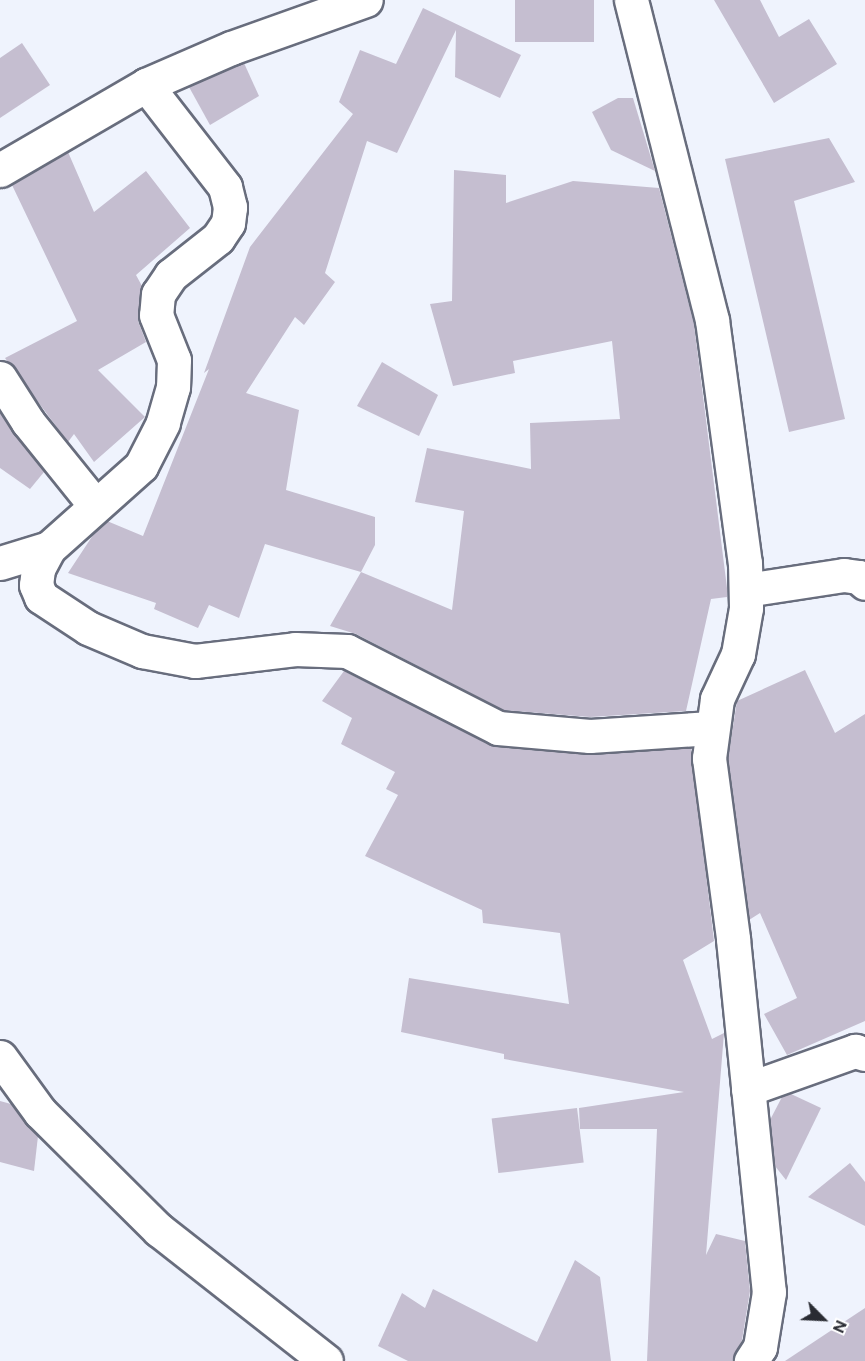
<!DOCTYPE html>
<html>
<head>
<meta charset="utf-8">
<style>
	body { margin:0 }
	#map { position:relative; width:865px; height:1361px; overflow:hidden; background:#eff3fd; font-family:"DM Sans",sans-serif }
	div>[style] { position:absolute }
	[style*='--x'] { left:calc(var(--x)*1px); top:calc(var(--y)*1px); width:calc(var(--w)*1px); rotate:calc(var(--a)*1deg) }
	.building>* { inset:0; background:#c5bed0; transform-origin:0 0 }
	.roads { filter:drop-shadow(2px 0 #686d7d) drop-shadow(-2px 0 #686d7d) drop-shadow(0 2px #686d7d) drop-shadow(0 -2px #686d7d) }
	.minor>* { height:33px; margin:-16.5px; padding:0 16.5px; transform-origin:16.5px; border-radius:16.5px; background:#fff }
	span { translate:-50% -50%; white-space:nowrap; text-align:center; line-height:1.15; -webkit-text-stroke:4.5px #fff; paint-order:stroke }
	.north { position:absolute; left:793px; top:1289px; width:60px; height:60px; -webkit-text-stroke:4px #fff; paint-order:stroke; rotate:114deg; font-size:16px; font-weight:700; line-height:24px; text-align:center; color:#2a2c33 }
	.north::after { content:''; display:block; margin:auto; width:21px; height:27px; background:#2a2c33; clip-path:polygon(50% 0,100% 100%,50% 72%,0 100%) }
</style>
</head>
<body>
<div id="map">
	<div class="building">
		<div style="left:515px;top:0;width:79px;height:42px"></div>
		<div style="clip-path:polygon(714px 0,760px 0,779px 37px,809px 19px,837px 64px,774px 103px)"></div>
		<div style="clip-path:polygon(423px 8px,521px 55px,500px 98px,455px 77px,456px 30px,397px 153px,367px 141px,325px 273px,335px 282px,304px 325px,295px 317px,246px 393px,299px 410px,286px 490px,375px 517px,375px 545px,361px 572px,265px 544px,239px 618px,209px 605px,198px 628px,154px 609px,156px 603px,68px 573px,95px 532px,107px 521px,143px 536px,209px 369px,204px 373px,250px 247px,353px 114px,339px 102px,360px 50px,396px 64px)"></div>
		<div style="clip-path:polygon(22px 43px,50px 85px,0 118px,0 58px)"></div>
		<div style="clip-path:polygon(244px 63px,259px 96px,210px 125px,189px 87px)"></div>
		<div style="clip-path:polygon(618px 98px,633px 98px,655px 171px,611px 150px,592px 112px)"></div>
		<div style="clip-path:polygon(829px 138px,855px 182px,794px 201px,845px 419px,789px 432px,725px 159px)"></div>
		<div style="clip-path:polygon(68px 152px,94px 212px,146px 171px,190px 228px,136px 275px,142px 286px,138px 321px,146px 342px,98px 370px,145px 417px,94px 462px,74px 434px,68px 442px,5px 358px,77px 321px,12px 185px)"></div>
		<div style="clip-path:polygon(454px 170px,506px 175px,506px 203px,573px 181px,659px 188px,694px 324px,727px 588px,727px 597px,711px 599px,686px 711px,590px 717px,503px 710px,356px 634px,330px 626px,361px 572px,452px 610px,464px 511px,415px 502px,427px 448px,531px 469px,530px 423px,620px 419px,612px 341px,513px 361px,515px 373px,453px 386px,430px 304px,452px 301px)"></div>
		<div style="clip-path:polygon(382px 362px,438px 395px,419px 436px,357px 406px)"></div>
		<div style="clip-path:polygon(0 413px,44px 472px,30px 489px,0 468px)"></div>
		<div style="clip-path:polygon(805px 670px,835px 733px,865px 714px,865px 1021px,787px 1055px,764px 1014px,797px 998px,760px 913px,749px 920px,728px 758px,737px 701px)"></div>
		<div style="clip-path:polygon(344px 671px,496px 747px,589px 755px,691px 748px,714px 941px,683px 960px,712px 1039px,724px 1033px,706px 1255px,716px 1234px,745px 1241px,750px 1291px,742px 1340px,732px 1361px,647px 1361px,657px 1129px,580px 1129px,579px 1108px,684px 1092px,504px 1059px,504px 1054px,401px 1032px,409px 978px,569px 1004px,560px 933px,483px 923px,482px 910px,365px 856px,398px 795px,386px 789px,395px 772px,341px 744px,352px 718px,322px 701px)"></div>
		<div style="clip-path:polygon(791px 1094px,821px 1108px,786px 1180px,775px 1166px,770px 1120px,782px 1097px)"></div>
		<div style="clip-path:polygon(0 1101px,11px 1104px,38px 1136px,34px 1171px,0 1162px)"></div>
		<div style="left:577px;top:1108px;width:55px;height:86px;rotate:83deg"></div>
		<div style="clip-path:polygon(850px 1163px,865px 1182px,865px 1226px,808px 1197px)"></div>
		<div style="clip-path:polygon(575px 1260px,600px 1277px,611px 1361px,408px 1361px,378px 1346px,402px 1293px,425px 1308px,433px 1289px,537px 1342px)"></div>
		<div style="clip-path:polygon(865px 1308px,865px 1361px,785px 1361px)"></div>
	</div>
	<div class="roads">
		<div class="minor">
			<div style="--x:631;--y:0;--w:330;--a:75.8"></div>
			<div style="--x:712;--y:320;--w:245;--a:82.3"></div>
			<div style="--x:745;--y:563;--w:45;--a:88.7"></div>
			<div style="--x:746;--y:608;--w:47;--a:99.9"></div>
			<div style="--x:738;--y:654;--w:50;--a:115"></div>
			<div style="--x:717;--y:699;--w:60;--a:97.7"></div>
			<div style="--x:709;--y:758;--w:183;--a:82.4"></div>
			<div style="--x:733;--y:939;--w:355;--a:84.2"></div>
			<div style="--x:769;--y:1292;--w:56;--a:99.3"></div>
			<div style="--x:760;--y:1347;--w:17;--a:123"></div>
			<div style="--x:146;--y:85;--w:129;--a:52.2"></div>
			<div style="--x:225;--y:187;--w:21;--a:76"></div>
			<div style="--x:230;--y:207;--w:16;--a:97"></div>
			<div style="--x:228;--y:223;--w:18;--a:124"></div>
			<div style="--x:218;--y:238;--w:60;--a:141.8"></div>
			<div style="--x:171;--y:275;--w:23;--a:124"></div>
			<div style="--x:158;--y:294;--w:21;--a:95"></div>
			<div style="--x:156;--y:315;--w:48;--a:68.2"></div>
			<div style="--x:174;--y:360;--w:27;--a:92"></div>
			<div style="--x:173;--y:387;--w:37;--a:106"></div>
			<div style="--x:163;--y:423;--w:48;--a:117.1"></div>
			<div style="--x:141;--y:466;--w:123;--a:138.3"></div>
			<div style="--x:49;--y:548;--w:24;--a:118"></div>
			<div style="--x:38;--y:569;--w:16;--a:97"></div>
			<div style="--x:36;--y:585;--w:13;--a:67"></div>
			<div style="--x:41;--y:597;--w:56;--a:33.4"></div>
			<div style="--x:88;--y:628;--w:59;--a:23.1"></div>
			<div style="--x:142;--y:651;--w:54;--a:10.7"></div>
			<div style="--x:195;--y:661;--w:101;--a:-6.8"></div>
			<div style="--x:295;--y:649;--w:52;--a:2.2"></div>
			<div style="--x:347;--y:651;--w:169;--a:27"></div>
			<div style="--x:498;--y:728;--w:92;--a:5"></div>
			<div style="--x:590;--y:736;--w:121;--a:-3.8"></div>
			<div style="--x:0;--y:170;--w:169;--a:-30.2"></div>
			<div style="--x:146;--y:85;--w:93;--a:-23.5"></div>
			<div style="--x:231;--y:48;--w:143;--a:-19.6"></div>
			<div style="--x:0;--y:378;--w:52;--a:57.5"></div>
			<div style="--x:28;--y:422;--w:107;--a:51.1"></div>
			<div style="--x:0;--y:563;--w:51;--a:-17"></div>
			<div style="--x:746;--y:590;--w:99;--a:-8.7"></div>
			<div style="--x:844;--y:575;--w:15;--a:8"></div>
			<div style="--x:859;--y:577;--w:8;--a:45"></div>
			<div style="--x:0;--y:1057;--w:68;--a:54"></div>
			<div style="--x:40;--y:1112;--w:168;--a:44.8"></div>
			<div style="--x:159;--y:1230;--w:212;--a:38.1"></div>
			<div style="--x:748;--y:1089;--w:114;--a:-19.6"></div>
			<div style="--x:855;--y:1051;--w:10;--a:17"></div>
		</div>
	</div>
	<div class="north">N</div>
</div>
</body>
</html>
